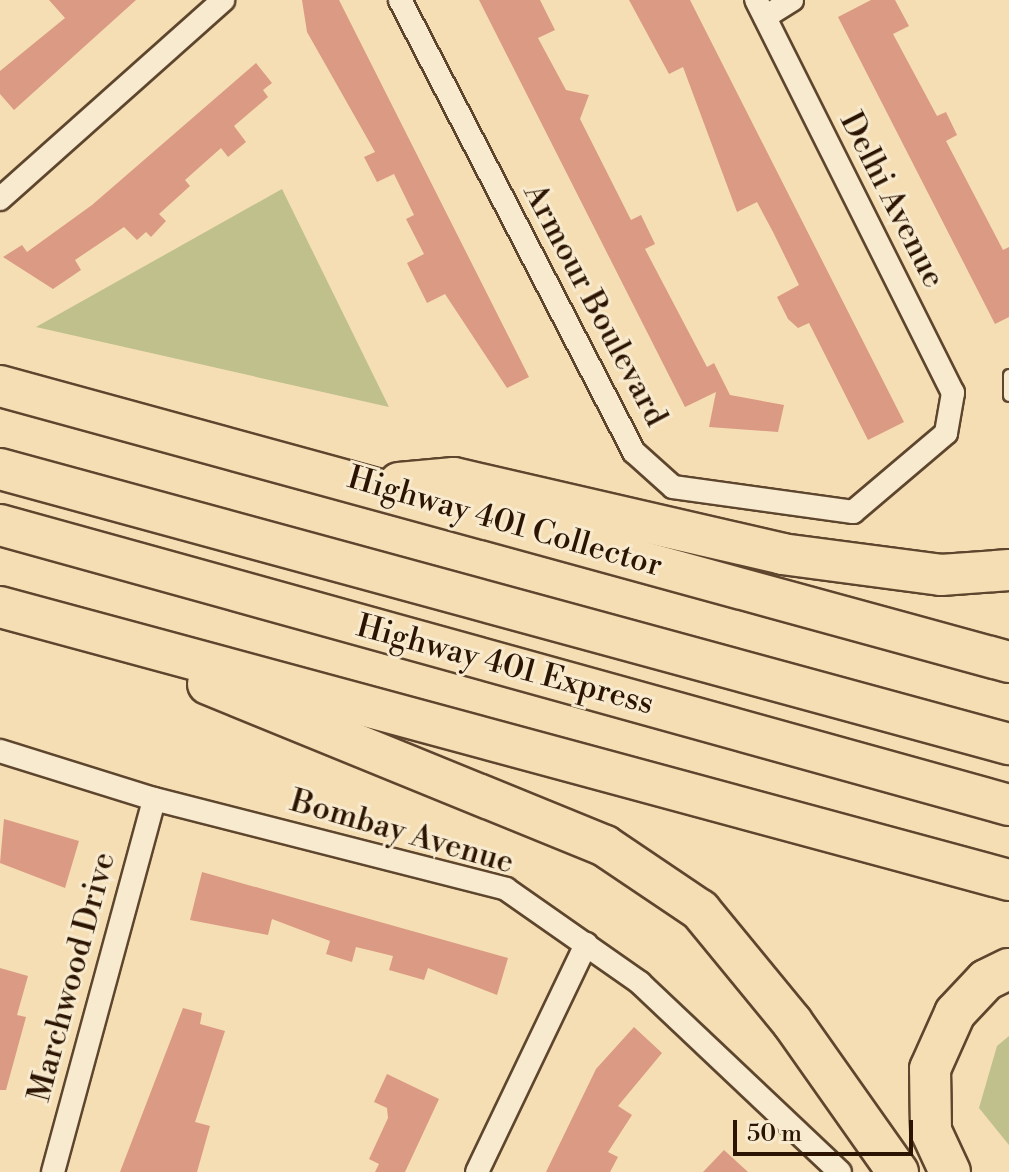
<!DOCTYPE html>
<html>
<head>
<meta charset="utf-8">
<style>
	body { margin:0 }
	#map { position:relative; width:1009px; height:1172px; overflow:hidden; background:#f5deb4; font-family:"Libre Bodoni",serif }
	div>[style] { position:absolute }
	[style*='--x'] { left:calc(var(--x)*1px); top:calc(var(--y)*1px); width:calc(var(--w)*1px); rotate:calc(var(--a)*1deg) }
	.green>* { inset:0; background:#bfc08b }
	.building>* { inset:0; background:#db9a83 }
	.roads { filter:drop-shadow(2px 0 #5e462e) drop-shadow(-2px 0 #5e462e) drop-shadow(0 2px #5e462e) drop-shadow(0 -2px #5e462e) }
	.lane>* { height:11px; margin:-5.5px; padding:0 5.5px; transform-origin:5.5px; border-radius:5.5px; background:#f8eace }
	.street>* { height:22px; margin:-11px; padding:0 11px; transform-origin:11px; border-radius:11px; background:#f8eace }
	.highway>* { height:40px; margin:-20px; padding:0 20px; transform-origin:20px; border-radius:20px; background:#f5deb4 }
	span { translate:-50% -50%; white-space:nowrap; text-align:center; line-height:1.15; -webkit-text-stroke:6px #f8eace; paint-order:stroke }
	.street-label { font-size:32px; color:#2b1401 }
	.scale { position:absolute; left:733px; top:1120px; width:180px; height:36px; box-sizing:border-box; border:4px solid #2b1401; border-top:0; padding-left:10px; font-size:24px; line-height:28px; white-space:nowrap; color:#2b1401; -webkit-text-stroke:6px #f8eace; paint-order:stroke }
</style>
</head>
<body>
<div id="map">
	<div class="green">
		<div style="clip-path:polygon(282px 189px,389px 407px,36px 327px)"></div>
		<div style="clip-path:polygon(1009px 1036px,1009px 1145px,979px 1108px,997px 1046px)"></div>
	</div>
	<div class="building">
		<div style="clip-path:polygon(49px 0,136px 0,14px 110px,0 94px,0 71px,65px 18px)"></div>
		<div style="clip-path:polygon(302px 0,339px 0,529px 377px,507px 388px,445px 294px,427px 303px,407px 263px,424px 254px,406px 219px,414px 215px,394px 174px,377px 182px,364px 157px,375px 152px,307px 32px)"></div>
		<div style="clip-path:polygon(479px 0,540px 0,555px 30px,538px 38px,566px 90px,589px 95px,580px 119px,631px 220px,641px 215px,655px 244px,645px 249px,707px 367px,714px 363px,730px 395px,784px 405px,778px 432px,709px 427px,716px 392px,685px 407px)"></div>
		<div style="clip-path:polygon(629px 0,690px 0,904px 422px,868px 440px,809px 323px,798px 328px,788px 319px,777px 297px,799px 285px,773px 232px,757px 202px,737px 212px,683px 67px,669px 74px)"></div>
		<div style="clip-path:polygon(871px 0,895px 0,909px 26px,893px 34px,937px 116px,946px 112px,957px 135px,946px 141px,1003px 250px,1009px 247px,1009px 317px,995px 324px,838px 17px)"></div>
		<div style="clip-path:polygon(256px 63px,272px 83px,263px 90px,268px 97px,234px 126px,246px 142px,228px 157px,221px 148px,185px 180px,190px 186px,159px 214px,166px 221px,151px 237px,146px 232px,137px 240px,124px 227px,75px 260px,81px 270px,53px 289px,3px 257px,22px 245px,27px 252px,92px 205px)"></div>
		<div style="clip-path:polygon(4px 819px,79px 841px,65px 888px,0 863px)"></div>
		<div style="clip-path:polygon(202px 872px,508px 958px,497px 995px,428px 968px,424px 980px,389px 970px,393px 956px,356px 947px,352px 962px,326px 954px,330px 941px,272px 919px,268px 935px,190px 920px)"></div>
		<div style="clip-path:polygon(0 968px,28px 976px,17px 1015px,26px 1017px,6px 1090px,0 1090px)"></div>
		<div style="clip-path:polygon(183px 1008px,202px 1013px,200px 1024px,225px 1031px,195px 1122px,210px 1126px,197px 1172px,120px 1172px)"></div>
		<div style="clip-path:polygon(634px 1027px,662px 1053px,618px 1106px,632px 1115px,608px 1152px,618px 1157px,610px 1172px,546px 1172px,596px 1069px)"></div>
		<div style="clip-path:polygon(387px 1074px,439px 1099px,405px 1172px,375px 1172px,379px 1164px,369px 1159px,388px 1118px,387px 1108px,374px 1102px)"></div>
		<div style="clip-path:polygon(724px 1150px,748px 1172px,703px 1172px)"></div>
	</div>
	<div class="roads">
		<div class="lane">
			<div style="--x:1009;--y:375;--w:20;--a:90"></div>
		</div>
		<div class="street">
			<div style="--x:400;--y:0;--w:509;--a:62.63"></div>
			<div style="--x:634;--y:452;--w:52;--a:41.9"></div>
			<div style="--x:673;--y:487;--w:182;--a:7.9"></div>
			<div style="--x:853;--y:512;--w:122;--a:-40.3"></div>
			<div style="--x:946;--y:433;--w:41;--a:-80.1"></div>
			<div style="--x:953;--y:393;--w:440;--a:-116.6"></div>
			<div style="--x:765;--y:17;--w:32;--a:-32"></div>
			<div style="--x:0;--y:199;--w:299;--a:-41.7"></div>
			<div style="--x:0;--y:751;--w:161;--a:17.3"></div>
			<div style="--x:154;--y:799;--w:363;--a:14.3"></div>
			<div style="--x:506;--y:889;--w:164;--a:35"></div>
			<div style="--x:640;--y:983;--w:275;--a:43.4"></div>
			<div style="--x:53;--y:1172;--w:386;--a:-74.8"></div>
			<div style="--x:477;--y:1172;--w:253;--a:-64.4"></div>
		</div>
		<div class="highway">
			<div style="--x:0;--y:386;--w:1046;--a:15.3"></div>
			<div style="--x:0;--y:469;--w:1046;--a:15.25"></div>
			<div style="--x:399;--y:483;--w:55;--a:-5.2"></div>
			<div style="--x:454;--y:478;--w:337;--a:13"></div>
			<div style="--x:782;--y:554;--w:160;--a:7.5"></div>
			<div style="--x:941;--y:575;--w:68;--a:-4.2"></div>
			<div style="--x:0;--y:525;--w:1047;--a:15.51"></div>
			<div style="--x:0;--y:607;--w:1045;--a:15.14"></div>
			<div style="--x:208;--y:684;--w:429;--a:22.2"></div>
			<div style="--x:605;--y:846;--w:115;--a:34"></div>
			<div style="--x:700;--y:910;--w:145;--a:50.6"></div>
			<div style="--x:792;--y:1022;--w:184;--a:54.8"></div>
			<div style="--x:950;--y:1172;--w:45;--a:-114.9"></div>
			<div style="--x:931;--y:1131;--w:62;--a:-90.9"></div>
			<div style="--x:930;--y:1069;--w:61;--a:-65.9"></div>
			<div style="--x:955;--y:1013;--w:45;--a:-46.8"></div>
			<div style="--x:986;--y:980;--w:25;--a:-26"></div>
		</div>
	</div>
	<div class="street-label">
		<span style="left:892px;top:200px;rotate:63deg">Delhi Avenue</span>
		<span style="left:595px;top:305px;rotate:62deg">Armour Boulevard</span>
		<span style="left:505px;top:522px;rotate:16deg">Highway 401 Collector</span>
		<span style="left:505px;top:665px;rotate:15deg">Highway 401 Express</span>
		<span style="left:402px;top:832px;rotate:16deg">Bombay Avenue</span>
		<span style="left:72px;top:977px;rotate:-75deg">Marchwood Drive</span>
	</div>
	<div class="scale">50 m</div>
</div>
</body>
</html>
